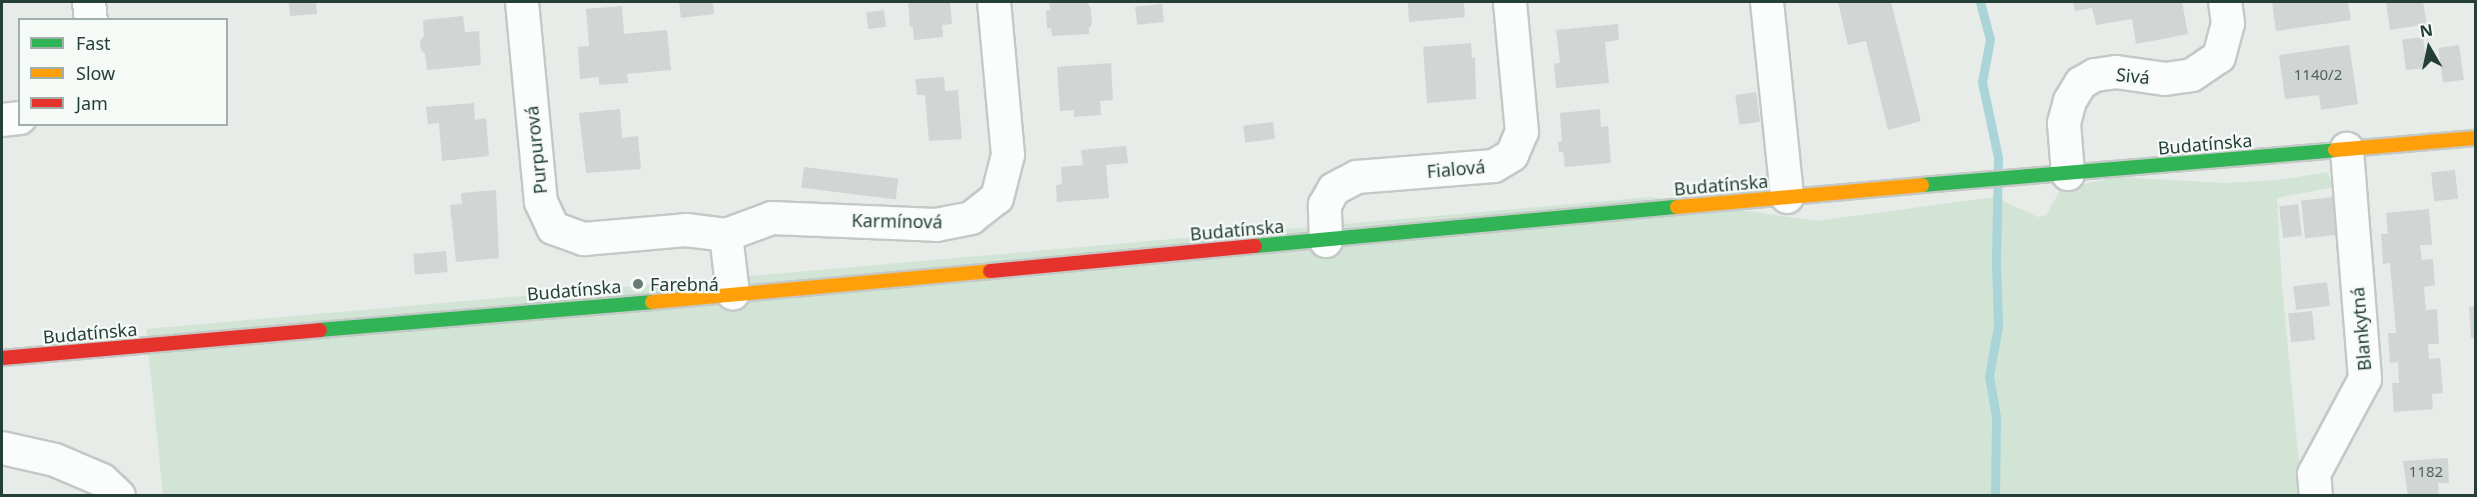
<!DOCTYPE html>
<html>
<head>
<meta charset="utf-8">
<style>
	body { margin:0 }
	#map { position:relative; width:2477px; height:497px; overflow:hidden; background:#e7ece9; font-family:"Noto Sans",sans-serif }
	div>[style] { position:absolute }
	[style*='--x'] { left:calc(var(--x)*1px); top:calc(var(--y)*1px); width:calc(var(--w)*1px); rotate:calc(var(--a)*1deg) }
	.green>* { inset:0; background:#d1e4d6 }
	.stream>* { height:9px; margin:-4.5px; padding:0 4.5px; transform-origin:4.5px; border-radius:4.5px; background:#a9d4d8 }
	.building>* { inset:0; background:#d1d5d3; transform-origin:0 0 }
	.roads { filter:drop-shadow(2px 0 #c4c9c6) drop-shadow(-2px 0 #c4c9c6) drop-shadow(0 2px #c4c9c6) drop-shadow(0 -2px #c4c9c6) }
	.street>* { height:32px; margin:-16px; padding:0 16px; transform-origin:16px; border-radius:16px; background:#fbfcfc }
	.fast>* { height:14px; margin:-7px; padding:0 7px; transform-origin:7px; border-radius:7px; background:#30b455 }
	.slow>* { height:14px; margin:-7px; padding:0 7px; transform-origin:7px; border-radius:7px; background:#ff9f0a }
	.jam>* { height:14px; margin:-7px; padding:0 7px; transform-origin:7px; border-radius:7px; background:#e5322d }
	.dots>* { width:16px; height:16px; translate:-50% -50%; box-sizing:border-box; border:3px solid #f5faf7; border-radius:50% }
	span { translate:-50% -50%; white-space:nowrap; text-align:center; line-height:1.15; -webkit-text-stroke:4.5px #f5faf7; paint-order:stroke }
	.number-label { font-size:15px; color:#4f645e }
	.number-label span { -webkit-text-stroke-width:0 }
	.street-label { font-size:18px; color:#243f37 }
	.poi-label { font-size:18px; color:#243f37 }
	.left { translate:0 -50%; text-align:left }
	.frame { position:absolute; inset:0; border:3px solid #243f37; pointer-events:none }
	.legend { position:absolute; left:18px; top:18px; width:210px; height:108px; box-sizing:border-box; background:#f5faf7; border:2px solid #a1afaa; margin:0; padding:8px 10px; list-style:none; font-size:18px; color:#243f37 }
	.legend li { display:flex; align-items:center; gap:12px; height:30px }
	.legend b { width:30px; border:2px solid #a1afaa }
	.north { position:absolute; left:2399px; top:18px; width:60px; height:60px; -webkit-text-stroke:4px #f5faf7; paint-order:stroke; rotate:351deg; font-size:16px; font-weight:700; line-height:24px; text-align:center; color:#243f37 }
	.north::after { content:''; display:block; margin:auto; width:21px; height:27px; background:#243f37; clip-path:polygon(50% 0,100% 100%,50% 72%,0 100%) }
</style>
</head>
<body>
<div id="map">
	<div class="green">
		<div style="clip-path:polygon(2327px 172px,2334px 187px,2277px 198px,2282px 285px,2302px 495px,163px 495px,146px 329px,1651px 197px,1817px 221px,1994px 197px,2038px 217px,2046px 215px,2061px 189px,2117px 177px,2225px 183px,2278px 180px)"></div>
	</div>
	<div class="stream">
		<div style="--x:1980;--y:2;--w:38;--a:75"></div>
		<div style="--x:1990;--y:39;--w:44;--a:100.5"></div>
		<div style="--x:1982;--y:82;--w:77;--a:78"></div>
		<div style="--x:1998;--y:157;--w:108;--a:91.1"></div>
		<div style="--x:1996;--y:265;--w:61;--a:88.1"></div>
		<div style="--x:1998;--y:326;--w:51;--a:100.2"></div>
		<div style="--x:1989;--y:376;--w:42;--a:80.3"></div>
		<div style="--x:1996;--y:417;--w:79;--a:90.7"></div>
	</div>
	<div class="building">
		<div style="clip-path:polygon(289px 2px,316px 2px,317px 14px,290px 16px)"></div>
		<div style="clip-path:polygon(679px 2px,713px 2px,714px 14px,681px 18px)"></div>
		<div style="clip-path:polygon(908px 2px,950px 2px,952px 24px,942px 25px,943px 37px,914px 40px,913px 27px,910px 27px)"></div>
		<div style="clip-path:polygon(1049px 2px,1087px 2px,1091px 9px,1092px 24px,1089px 28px,1089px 34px,1052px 36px,1051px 28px,1047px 29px,1046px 11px,1050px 10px)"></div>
		<div style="clip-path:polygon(1408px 2px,1464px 2px,1465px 17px,1409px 22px)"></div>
		<div style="clip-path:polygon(1838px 2px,1891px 2px,1921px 121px,1888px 130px,1866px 41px,1848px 45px)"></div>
		<div style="clip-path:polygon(2073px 2px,2182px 2px,2188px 34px,2136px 44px,2132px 19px,2096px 25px,2092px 8px,2075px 11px)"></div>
		<div style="clip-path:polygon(2272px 2px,2348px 2px,2351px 20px,2276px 31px)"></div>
		<div style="clip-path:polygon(2386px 2px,2423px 2px,2427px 24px,2390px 30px)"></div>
		<div style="left:1162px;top:4px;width:18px;height:27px;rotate:84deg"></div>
		<div style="clip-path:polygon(622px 6px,624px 34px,667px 30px,671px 70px,627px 74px,628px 83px,599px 85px,599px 77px,580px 79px,578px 47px,589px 46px,586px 9px)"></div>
		<div style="left:884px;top:10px;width:17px;height:18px;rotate:83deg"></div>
		<div style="clip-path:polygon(463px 16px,465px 32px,479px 31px,481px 65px,427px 70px,425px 54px,421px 50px,420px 41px,424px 36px,423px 20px)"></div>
		<div style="clip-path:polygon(1618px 24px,1619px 40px,1605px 42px,1609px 83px,1556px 88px,1554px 64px,1560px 63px,1556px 30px)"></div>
		<div style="left:2423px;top:37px;width:31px;height:21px;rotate:83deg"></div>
		<div style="clip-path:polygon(1471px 43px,1472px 58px,1475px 58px,1476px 99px,1427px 103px,1423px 47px)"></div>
		<div style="clip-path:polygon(2349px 45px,2358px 104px,2321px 110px,2319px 95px,2285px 99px,2279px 55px)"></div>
		<div style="left:2459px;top:45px;width:35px;height:21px;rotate:82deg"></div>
		<div style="clip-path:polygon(1111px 63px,1113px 100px,1100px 101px,1101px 115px,1074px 117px,1074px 110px,1060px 111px,1057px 67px)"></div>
		<div style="clip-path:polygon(944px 77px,945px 91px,958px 90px,962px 139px,929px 141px,925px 95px,917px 95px,915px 79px)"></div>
		<div style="left:1756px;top:92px;width:30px;height:21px;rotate:82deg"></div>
		<div style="clip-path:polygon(474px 103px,475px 120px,486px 118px,489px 156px,442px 161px,439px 123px,428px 124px,426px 107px)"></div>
		<div style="clip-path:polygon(620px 109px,622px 138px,638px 136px,641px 169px,586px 173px,579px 113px)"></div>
		<div style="clip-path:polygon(1600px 109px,1601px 127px,1608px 126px,1611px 163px,1565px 167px,1563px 152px,1559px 152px,1558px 142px,1562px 141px,1560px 113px)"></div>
		<div style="left:1273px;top:122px;width:17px;height:30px;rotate:83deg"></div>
		<div style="clip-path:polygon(1126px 146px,1128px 163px,1106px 165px,1109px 198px,1057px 202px,1056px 185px,1062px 184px,1061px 167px,1083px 165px,1081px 150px)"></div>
		<div style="left:804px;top:167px;width:95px;height:21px;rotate:7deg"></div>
		<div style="left:2455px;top:170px;width:29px;height:24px;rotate:84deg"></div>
		<div style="clip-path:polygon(496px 190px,499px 258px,456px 262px,450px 205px,462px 204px,461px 193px)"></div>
		<div style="left:2335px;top:197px;width:38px;height:34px;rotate:84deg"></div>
		<div style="left:2298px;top:204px;width:32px;height:19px;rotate:83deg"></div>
		<div style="clip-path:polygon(2429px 209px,2432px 245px,2420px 245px,2422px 260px,2433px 259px,2435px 285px,2424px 287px,2426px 310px,2437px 309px,2439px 344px,2428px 344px,2429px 359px,2440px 358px,2443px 393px,2432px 394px,2433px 409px,2394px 412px,2392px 383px,2399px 383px,2398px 362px,2390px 363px,2388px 333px,2396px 333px,2390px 263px,2383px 264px,2381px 234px,2388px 234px,2386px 213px)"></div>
		<div style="left:446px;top:251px;width:21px;height:33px;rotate:85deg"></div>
		<div style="left:2327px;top:282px;width:24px;height:34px;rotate:83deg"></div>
		<div style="clip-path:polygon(2476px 306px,2476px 338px,2471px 338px,2469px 307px)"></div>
		<div style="left:2312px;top:311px;width:29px;height:24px;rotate:84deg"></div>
		<div style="clip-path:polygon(2448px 458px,2449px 483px,2438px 483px,2439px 496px,2408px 496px,2403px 461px)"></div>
	</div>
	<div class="roads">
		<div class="street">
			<div style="--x:89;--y:2;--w:18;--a:84"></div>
			<div style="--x:522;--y:2;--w:201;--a:84.6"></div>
			<div style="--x:541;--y:202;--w:29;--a:65"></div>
			<div style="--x:553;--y:228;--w:33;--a:20"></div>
			<div style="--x:584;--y:239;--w:102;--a:-5"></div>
			<div style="--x:686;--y:230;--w:40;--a:7.1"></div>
			<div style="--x:726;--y:235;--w:49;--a:-20.3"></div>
			<div style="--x:772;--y:218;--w:164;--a:2.4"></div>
			<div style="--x:936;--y:225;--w:36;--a:-11"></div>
			<div style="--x:971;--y:218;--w:33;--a:-38"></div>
			<div style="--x:997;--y:198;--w:44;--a:-75.7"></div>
			<div style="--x:1008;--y:155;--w:154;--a:-95.2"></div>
			<div style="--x:1767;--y:2;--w:196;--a:84.1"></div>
			<div style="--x:2;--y:120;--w:18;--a:-6"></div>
			<div style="--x:2068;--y:174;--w:51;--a:-94.5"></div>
			<div style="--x:2064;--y:123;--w:23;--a:-75"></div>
			<div style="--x:2070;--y:101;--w:21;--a:-59"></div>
			<div style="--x:2081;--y:83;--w:16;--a:-30"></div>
			<div style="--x:2095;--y:75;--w:21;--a:-8"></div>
			<div style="--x:2116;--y:72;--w:49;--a:8.1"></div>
			<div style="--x:2165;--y:79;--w:27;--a:-8"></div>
			<div style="--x:2192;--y:75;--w:32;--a:-34"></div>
			<div style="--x:2219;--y:57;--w:35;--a:-75"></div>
			<div style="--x:2228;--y:23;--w:21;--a:-98"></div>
			<div style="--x:726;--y:235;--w:59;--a:83.2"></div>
			<div style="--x:1326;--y:241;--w:36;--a:-92"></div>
			<div style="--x:1325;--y:205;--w:18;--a:-61"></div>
			<div style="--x:1334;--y:189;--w:26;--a:-28"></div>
			<div style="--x:1357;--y:177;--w:137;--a:-4.6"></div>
			<div style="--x:1494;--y:166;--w:21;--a:-31"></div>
			<div style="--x:1512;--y:155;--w:25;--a:-67"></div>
			<div style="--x:1522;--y:132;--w:131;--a:-95.3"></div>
			<div style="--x:2;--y:448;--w:54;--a:12.8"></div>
			<div style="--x:55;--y:460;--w:51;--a:23.1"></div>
			<div style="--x:102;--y:480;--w:23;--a:43"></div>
			<div style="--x:2316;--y:496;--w:22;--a:-95"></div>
			<div style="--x:2314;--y:474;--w:108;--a:-61.8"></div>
			<div style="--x:2365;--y:379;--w:231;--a:-94.5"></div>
		</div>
		<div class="fast">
			<div style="--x:1922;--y:185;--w:414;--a:-4.8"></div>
			<div style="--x:1255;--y:246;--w:424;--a:-5.3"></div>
			<div style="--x:320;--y:330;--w:333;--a:-4.8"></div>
		</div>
		<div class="slow">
			<div style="--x:2335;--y:150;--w:142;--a:-4.9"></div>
			<div style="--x:1677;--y:207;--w:246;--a:-5.1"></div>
			<div style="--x:652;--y:302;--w:339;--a:-5.2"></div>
		</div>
		<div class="jam">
			<div style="--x:990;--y:271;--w:266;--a:-5.4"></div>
			<div style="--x:2;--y:358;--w:319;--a:-5"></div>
		</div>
	</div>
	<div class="dots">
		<div style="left:638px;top:284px;background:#687c75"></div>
	</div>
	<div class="number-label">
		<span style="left:2318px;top:75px">1140/2</span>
		<span style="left:2426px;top:472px">1182</span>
	</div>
	<div class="street-label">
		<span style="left:2133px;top:76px;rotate:6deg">Sivá</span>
		<span style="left:2205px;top:144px;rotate:-5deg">Budatínska</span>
		<span style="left:536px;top:150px;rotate:-96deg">Purpurová</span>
		<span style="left:1456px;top:169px;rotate:-5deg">Fialová</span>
		<span style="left:1721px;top:185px;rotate:-5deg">Budatínska</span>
		<span style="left:897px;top:221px;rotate:1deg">Karmínová</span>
		<span style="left:1237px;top:230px;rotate:-5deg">Budatínska</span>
		<span style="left:574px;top:290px;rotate:-5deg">Budatínska</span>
		<span style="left:2361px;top:329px;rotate:-95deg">Blankytná</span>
		<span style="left:90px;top:333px;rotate:-5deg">Budatínska</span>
	</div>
	<div class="poi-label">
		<span class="left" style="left:650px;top:284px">Farebná</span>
	</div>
	<div class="frame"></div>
	<ul class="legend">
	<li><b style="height:8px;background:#30b455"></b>Fast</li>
	<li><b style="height:8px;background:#ff9f0a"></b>Slow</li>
	<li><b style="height:8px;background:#e5322d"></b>Jam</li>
	</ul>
	<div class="north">N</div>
</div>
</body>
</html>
